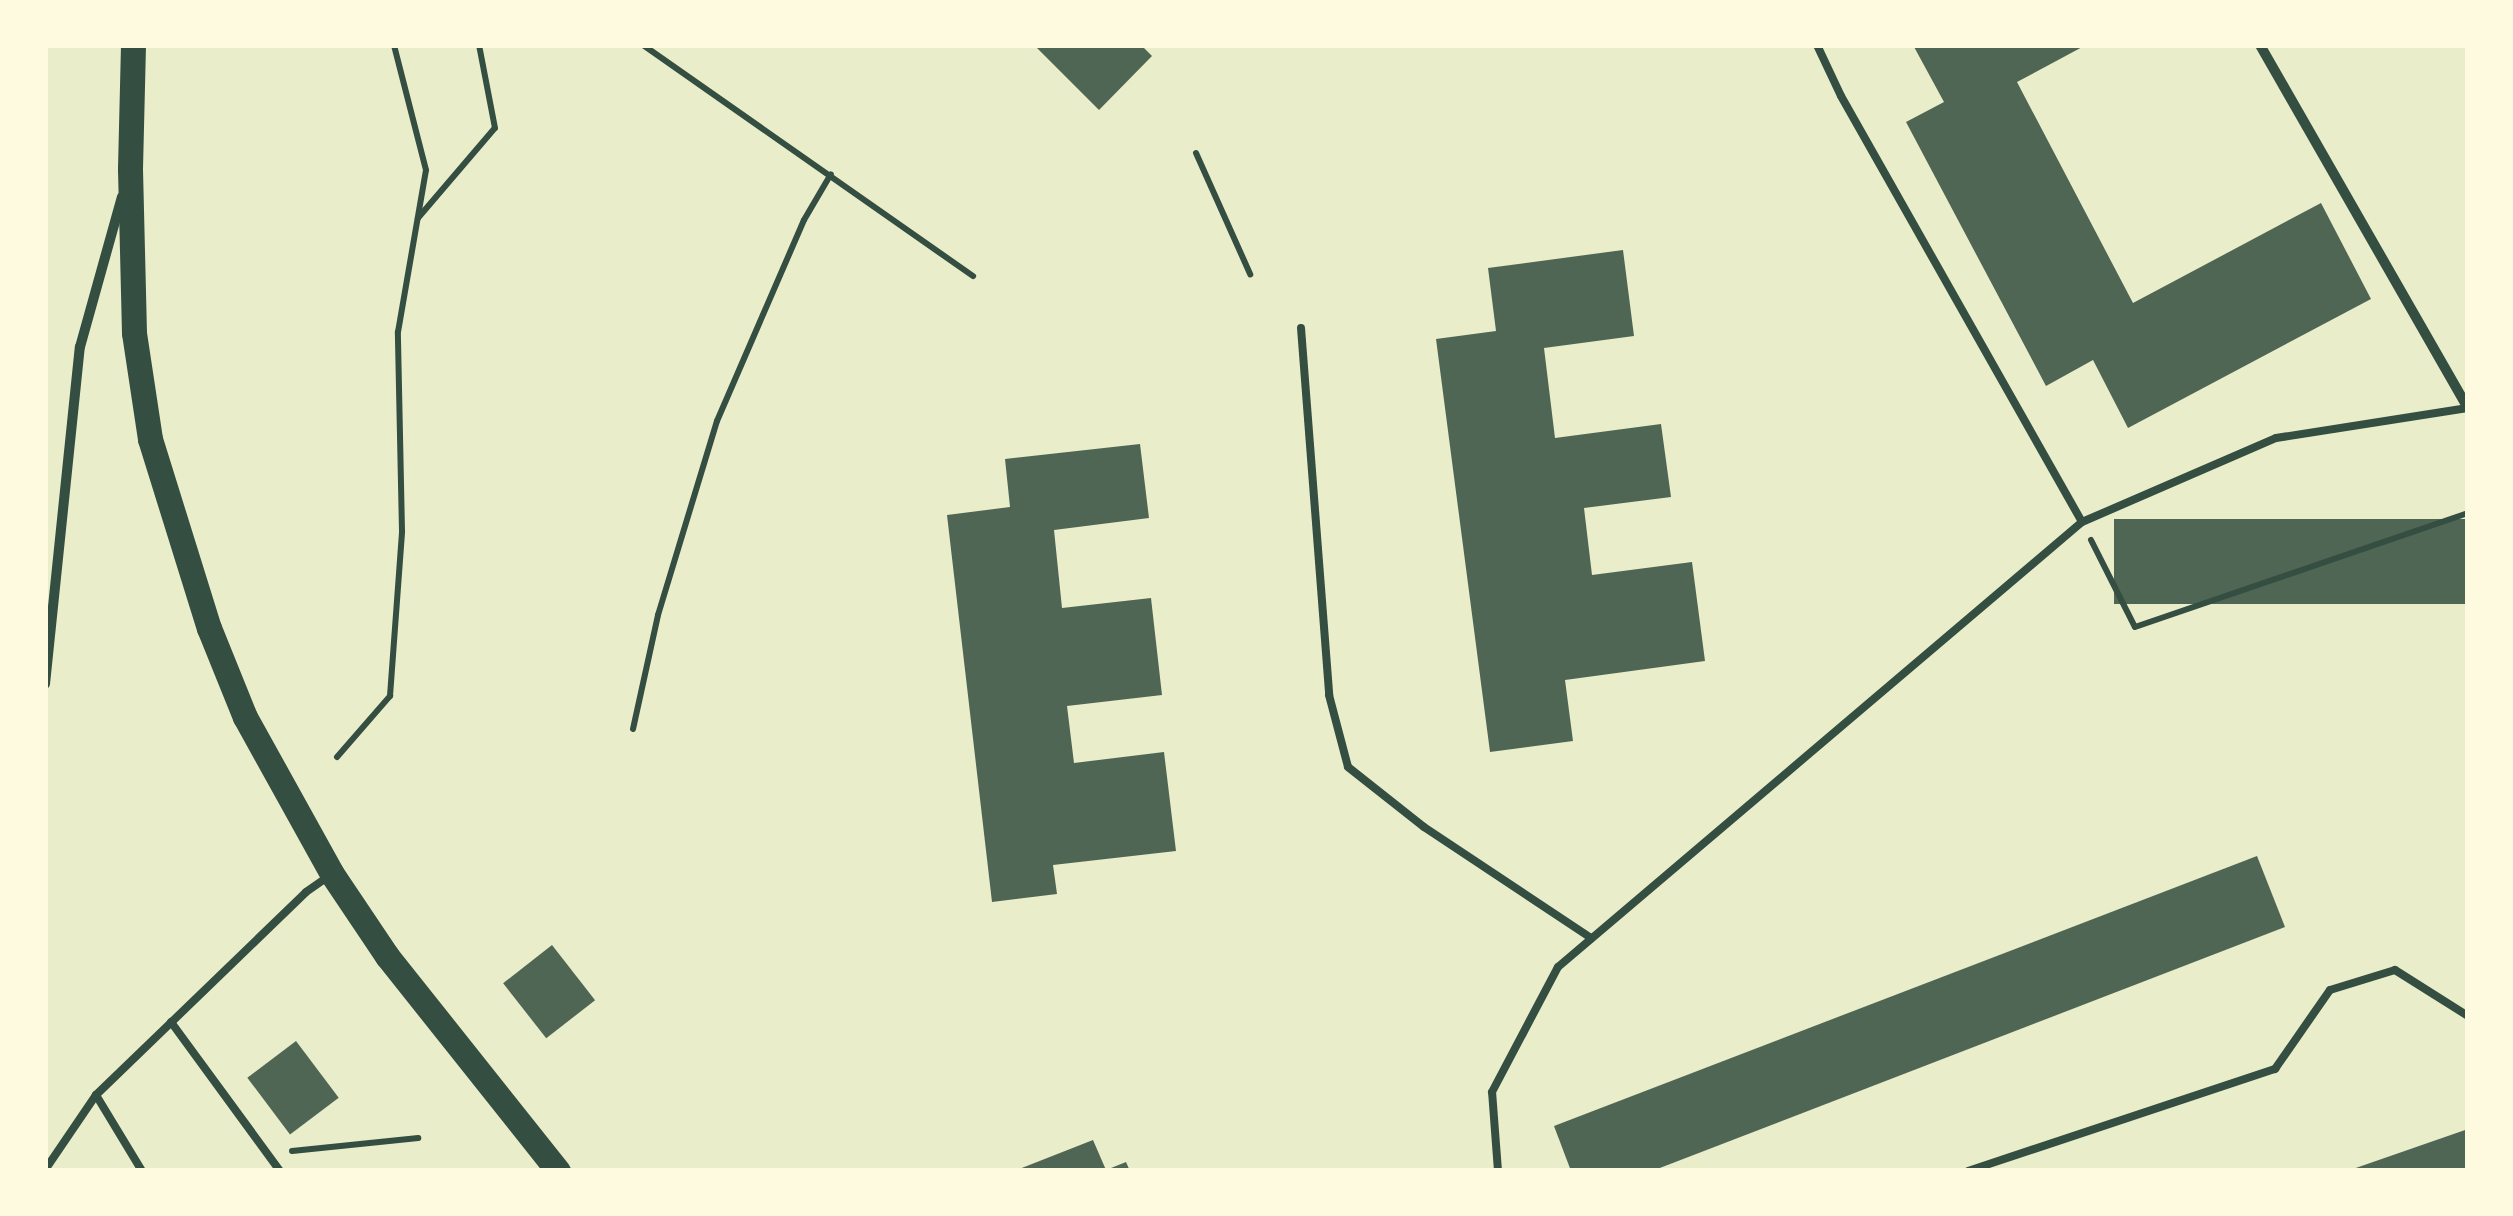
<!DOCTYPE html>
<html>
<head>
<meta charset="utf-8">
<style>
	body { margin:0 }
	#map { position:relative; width:2513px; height:1216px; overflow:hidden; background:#e9edc9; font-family:Rubik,sans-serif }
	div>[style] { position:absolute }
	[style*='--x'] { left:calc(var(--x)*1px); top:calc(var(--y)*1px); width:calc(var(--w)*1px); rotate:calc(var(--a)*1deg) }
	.building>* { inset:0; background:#4f6655; transform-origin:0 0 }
	.path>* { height:6px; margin:-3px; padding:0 3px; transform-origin:3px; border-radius:3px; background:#344e41 }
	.service>* { height:8px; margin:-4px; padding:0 4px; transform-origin:4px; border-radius:4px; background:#344e41 }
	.minor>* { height:10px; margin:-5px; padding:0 5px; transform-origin:5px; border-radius:5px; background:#344e41 }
	.primary>* { height:25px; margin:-12.5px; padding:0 12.5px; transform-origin:12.5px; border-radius:12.5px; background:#344e41 }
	span { translate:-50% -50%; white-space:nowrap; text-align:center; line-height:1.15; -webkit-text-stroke:8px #fefae0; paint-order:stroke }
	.frame { position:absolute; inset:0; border:48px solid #fefae0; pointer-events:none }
</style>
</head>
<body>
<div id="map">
	<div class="building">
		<div style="clip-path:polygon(1034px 45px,1141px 45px,1152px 56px,1099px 110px)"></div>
		<div style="clip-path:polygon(1913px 45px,2086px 45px,2017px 82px,2133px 303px,2321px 203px,2371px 299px,2128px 428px,2093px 360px,2046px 386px,1906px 122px,1944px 102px)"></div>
		<div style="clip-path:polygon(1623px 250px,1634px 336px,1544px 348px,1555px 438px,1661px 424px,1671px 497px,1584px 508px,1592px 575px,1692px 562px,1705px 661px,1565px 680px,1573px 741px,1490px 752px,1436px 339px,1496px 331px,1488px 268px)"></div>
		<div style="clip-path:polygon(1140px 444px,1149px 518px,1054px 530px,1062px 608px,1151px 598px,1162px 695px,1067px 706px,1074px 763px,1164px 752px,1176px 851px,1053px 865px,1057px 894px,992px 902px,947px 515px,1010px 507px,1005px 459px)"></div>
		<div style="left:2468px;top:519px;width:85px;height:354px;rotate:90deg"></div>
		<div style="clip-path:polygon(2257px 856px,2285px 927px,1652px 1171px,1571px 1171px,1554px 1126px)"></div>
		<div style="left:552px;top:945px;width:70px;height:62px;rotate:52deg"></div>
		<div style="left:296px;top:1041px;width:71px;height:61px;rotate:53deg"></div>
		<div style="clip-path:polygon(2468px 1129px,2468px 1171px,2350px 1171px,2350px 1170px)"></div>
		<div style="clip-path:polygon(1093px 1140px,1106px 1170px,1126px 1162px,1130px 1171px,1014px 1171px)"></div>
	</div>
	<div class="path">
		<div style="--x:643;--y:45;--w:403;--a:35"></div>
		<div style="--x:1196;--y:153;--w:133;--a:65.9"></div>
		<div style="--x:418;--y:218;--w:118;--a:-49.5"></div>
		<div style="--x:495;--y:128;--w:85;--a:-100.9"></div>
		<div style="--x:2091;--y:540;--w:97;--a:63.2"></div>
		<div style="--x:2135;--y:627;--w:352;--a:-18.9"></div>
		<div style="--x:633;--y:729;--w:117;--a:-77.6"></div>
		<div style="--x:658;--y:615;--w:203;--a:-73.1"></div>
		<div style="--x:717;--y:421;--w:219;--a:-66.6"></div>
		<div style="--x:804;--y:220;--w:53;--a:-59.6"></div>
		<div style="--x:337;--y:757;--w:81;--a:-49"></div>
		<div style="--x:390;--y:696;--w:165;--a:-85.8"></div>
		<div style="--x:402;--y:531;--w:199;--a:-91.2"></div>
		<div style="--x:398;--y:332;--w:164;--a:-80.2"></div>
		<div style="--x:426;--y:170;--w:129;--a:-104.4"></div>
		<div style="--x:292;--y:1151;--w:127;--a:-5.9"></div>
	</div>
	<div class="service">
		<div style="--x:1817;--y:45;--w:56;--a:64.8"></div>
		<div style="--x:1841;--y:96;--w:489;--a:60.5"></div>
		<div style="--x:1301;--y:328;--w:368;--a:85.6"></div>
		<div style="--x:1329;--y:695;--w:74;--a:75.2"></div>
		<div style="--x:1348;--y:767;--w:97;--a:38.3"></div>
		<div style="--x:1424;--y:827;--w:201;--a:33.6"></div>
		<div style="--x:171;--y:1022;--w:185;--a:53.8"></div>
		<div style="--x:96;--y:1095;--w:89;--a:58.8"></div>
		<div style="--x:45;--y:1170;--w:91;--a:-55.8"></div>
		<div style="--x:96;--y:1095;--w:292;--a:-44"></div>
		<div style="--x:306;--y:892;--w:28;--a:-35"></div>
		<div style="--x:1498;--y:1171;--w:79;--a:-94.3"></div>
		<div style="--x:1492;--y:1092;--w:141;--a:-62.2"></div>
		<div style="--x:1558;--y:967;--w:687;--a:-40.34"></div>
		<div style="--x:2082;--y:522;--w:211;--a:-23.4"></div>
		<div style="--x:2276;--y:438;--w:194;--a:-8.9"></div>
		<div style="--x:1968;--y:1171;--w:324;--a:-18.4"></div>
		<div style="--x:2275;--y:1069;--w:96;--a:-55.2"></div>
		<div style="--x:2330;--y:990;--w:68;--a:-17.1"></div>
		<div style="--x:2395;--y:970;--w:86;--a:32.2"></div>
	</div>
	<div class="minor">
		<div style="--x:2260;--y:45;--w:418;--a:60.2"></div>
		<div style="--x:45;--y:684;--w:339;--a:-84.1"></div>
		<div style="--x:80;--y:347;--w:156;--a:-74.4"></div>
	</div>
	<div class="primary">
		<div style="--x:133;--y:45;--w:124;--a:91.4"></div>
		<div style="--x:130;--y:169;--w:164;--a:88.6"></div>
		<div style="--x:134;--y:333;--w:107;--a:81.4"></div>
		<div style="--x:150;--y:439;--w:198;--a:72.7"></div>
		<div style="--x:209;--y:628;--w:96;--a:68"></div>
		<div style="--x:245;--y:717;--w:179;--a:61"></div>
		<div style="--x:332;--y:874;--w:99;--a:56.1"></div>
		<div style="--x:387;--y:956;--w:275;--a:51.5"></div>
	</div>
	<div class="frame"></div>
</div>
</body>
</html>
